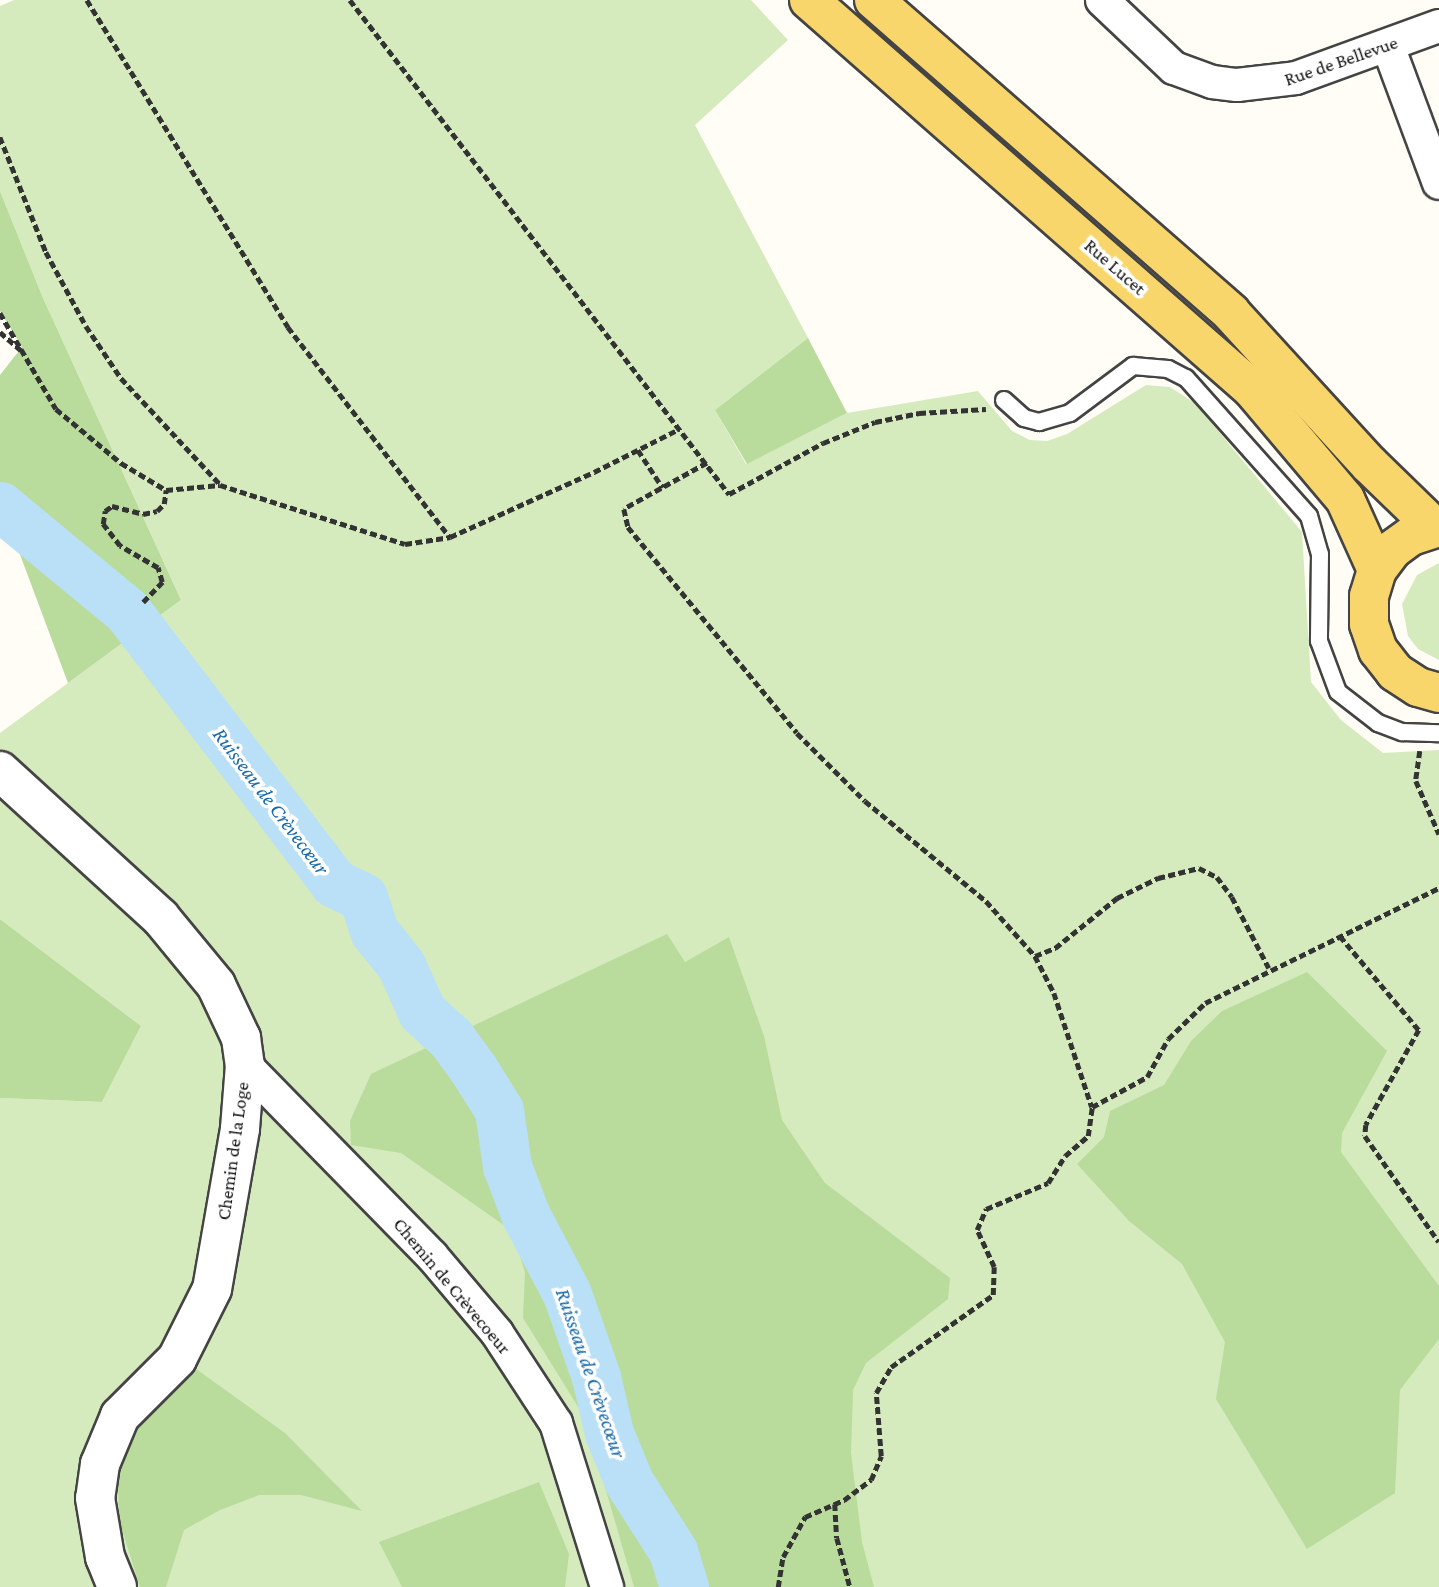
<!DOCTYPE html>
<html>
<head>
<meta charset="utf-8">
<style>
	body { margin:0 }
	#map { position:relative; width:1439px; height:1587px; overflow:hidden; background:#fffdf5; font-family:"Crimson Pro",serif }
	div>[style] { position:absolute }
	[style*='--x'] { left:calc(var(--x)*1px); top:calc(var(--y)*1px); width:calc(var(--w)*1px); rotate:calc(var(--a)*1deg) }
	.green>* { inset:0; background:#d5ebbd }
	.forest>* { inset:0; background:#b9dc9c }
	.river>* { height:49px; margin:-24.5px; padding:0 24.5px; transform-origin:24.5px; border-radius:24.5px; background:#b9e0f7 }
	.path>* { height:4.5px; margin-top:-2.25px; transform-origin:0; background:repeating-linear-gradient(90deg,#333 0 7px,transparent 0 10.5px) }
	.roads { filter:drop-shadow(2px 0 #444) drop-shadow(-2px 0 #444) drop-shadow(0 2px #444) drop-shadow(0 -2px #444) }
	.service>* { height:16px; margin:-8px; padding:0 8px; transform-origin:8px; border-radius:8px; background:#fff }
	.minor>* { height:32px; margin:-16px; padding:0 16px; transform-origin:16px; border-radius:16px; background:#fff }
	.tertiary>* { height:38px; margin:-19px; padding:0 19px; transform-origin:19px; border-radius:19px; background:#fff }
	.primary>* { height:38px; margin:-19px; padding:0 19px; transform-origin:19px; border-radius:19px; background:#f9d66b }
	span { translate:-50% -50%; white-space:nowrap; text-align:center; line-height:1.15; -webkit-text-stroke:7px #fff; paint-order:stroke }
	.street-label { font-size:19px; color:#111 }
	.water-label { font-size:21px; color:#1768a6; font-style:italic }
</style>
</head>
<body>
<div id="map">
	<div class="green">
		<div style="clip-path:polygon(14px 0,751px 0,788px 40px,695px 125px,808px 338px,715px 410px,746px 464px,847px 413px,978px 391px,1012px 431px,1030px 440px,1047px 441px,1067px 434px,1146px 385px,1170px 387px,1195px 403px,1302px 532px,1311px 682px,1341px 720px,1383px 753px,1439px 750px,1439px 1587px,0 1587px,0 1098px,102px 1102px,141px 1026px,0 919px,0 733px,181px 600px,43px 298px,0 191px,0 6px)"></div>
		<div style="clip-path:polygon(1439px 563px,1439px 660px,1418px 649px,1408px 636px,1402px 604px,1417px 575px)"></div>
	</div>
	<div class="forest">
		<div style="clip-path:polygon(0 191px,43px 298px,181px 600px,68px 683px,0 501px,0 375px,22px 347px,0 311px)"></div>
		<div style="clip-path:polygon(808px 338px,847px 413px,747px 464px,715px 410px)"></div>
		<div style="clip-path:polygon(0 919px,141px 1026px,102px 1102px,0 1098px)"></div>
		<div style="clip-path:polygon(667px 934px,685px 962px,729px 937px,764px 1036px,782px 1120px,825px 1183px,950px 1278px,948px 1299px,866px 1363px,853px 1390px,851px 1453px,862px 1542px,874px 1587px,634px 1587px,585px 1418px,523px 1318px,525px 1272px,512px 1231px,401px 1153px,351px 1145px,350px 1121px,371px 1074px)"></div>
		<div style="clip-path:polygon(1307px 972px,1387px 1051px,1342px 1133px,1341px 1152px,1439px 1286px,1439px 1339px,1400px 1390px,1395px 1493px,1307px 1549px,1216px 1399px,1225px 1342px,1182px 1264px,1129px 1221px,1077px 1164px,1104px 1137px,1110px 1111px,1164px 1085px,1191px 1041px,1222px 1011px)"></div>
		<div style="clip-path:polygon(192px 1366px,285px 1433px,362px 1511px,301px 1495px,259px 1495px,220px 1510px,184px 1530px,166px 1587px,140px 1587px,119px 1520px,118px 1483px,124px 1451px,139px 1420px)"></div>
		<div style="clip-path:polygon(539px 1482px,569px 1554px,565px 1587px,402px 1587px,379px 1542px)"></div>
	</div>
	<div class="river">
		<div style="--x:0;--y:506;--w:165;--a:39.6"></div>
		<div style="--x:127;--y:611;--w:342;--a:52.7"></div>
		<div style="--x:334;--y:883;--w:32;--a:26"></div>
		<div style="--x:363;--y:897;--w:36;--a:72"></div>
		<div style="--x:374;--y:931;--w:43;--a:51.5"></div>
		<div style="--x:401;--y:965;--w:51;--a:65.9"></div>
		<div style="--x:422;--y:1012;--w:38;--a:42"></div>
		<div style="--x:450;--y:1037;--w:41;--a:54"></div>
		<div style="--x:474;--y:1070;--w:47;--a:58"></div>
		<div style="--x:499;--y:1110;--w:57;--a:81.9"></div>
		<div style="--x:507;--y:1166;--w:51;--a:69.4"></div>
		<div style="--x:525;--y:1214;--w:90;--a:62.3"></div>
		<div style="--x:567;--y:1294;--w:88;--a:70.7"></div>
		<div style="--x:596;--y:1377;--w:57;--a:76.9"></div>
		<div style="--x:609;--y:1433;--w:53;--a:67.8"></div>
		<div style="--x:629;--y:1482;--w:82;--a:57.5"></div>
		<div style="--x:673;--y:1551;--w:38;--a:73"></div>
	</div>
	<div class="path">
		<div style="--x:87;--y:0;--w:384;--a:58.4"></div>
		<div style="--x:288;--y:327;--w:264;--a:52.4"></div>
		<div style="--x:350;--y:0;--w:623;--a:52.5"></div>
		<div style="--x:729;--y:494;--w:107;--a:-28.5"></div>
		<div style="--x:823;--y:443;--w:56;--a:-22"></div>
		<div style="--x:875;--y:422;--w:45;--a:-11.6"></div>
		<div style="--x:919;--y:413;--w:67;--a:-3.4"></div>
		<div style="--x:0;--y:137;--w:124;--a:68.2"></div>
		<div style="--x:46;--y:252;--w:84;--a:61.6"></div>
		<div style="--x:86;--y:326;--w:63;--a:56.1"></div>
		<div style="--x:121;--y:378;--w:145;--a:47"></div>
		<div style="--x:0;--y:313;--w:111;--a:59.7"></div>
		<div style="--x:56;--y:409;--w:85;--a:39.7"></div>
		<div style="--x:121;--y:463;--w:52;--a:31"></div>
		<div style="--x:166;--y:490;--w:54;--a:-5.3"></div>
		<div style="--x:220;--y:485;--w:194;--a:17.7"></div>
		<div style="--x:405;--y:544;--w:46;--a:-8.8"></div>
		<div style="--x:450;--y:537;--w:158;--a:-24.3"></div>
		<div style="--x:594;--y:472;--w:95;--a:-26.8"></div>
		<div style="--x:0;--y:332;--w:30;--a:41"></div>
		<div style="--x:638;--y:450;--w:45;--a:56.7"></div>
		<div style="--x:707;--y:463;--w:95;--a:151"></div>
		<div style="--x:624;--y:509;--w:18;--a:77"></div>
		<div style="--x:628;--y:527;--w:266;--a:50.6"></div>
		<div style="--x:797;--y:733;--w:96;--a:45"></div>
		<div style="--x:865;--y:801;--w:157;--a:39.6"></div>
		<div style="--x:986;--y:901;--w:74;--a:48.3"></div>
		<div style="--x:1035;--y:956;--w:42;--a:62.8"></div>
		<div style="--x:1054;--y:993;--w:120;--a:71.6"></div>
		<div style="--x:143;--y:602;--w:28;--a:-46"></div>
		<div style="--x:162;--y:582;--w:15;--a:-106"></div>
		<div style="--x:158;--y:568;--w:44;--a:-149.9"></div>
		<div style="--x:120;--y:546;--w:28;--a:-128"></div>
		<div style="--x:103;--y:524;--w:13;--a:-81"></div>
		<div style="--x:105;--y:511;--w:9;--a:-36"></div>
		<div style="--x:112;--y:506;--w:32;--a:14"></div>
		<div style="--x:143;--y:514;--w:14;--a:-12"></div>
		<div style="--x:157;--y:511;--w:10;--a:-45"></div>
		<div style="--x:164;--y:504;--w:14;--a:-82"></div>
		<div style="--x:1420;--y:751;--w:30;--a:98"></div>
		<div style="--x:1416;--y:781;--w:58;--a:66.5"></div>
		<div style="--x:1340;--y:936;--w:123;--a:50"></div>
		<div style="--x:1419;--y:1030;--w:109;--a:119.2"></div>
		<div style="--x:1366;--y:1125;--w:11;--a:95"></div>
		<div style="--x:1365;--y:1136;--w:129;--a:55.1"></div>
		<div style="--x:1035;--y:956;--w:22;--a:-22"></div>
		<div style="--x:1055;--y:948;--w:80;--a:-38.9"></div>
		<div style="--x:1117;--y:898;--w:46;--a:-26"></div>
		<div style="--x:1158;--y:878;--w:42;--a:-13.7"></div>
		<div style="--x:1199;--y:868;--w:20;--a:27"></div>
		<div style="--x:1217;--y:877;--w:25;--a:53"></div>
		<div style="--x:1232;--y:897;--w:80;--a:62.5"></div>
		<div style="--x:835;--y:1504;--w:34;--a:87"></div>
		<div style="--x:837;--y:1538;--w:51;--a:75.1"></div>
		<div style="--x:778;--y:1587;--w:30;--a:-81"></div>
		<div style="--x:783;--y:1557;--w:46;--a:-61.2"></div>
		<div style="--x:805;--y:1517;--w:43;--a:-23.6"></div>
		<div style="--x:844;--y:1500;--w:34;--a:-37"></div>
		<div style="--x:871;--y:1480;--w:26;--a:-67"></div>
		<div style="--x:881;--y:1456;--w:63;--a:-94.5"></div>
		<div style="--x:876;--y:1393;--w:30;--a:-60"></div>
		<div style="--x:891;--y:1367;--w:125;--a:-35.2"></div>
		<div style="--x:993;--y:1295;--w:28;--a:-88"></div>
		<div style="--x:994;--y:1267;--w:41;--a:-114.7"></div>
		<div style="--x:977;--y:1230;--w:23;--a:-67"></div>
		<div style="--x:986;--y:1209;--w:67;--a:-22.8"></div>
		<div style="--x:1048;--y:1183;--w:32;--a:-58"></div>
		<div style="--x:1065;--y:1156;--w:30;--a:-41"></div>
		<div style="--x:1088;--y:1136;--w:29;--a:-82"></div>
		<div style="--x:1092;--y:1107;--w:63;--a:-28.6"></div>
		<div style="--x:1147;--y:1077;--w:43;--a:-61.1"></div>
		<div style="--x:1168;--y:1039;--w:52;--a:-44.2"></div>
		<div style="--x:1205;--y:1003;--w:261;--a:-26.2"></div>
	</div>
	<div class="roads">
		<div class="service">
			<div style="--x:1004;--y:400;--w:27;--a:42"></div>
			<div style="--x:1024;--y:418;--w:16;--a:15"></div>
			<div style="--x:1039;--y:422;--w:32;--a:-16"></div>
			<div style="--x:1070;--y:413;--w:79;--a:-36.7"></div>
			<div style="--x:1133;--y:366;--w:35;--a:5"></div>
			<div style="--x:1168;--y:369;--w:20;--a:27"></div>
			<div style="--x:1186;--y:378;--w:185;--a:48.3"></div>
			<div style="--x:1309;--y:516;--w:40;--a:74"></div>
			<div style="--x:1320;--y:554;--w:87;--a:90.7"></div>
			<div style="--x:1319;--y:641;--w:54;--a:69.6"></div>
			<div style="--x:1338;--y:692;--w:51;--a:37.8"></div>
			<div style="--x:1378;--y:723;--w:26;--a:21"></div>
			<div style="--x:1402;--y:732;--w:37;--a:2"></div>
		</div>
		<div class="minor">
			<div style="--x:1102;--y:0;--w:99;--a:43.4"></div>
			<div style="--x:1174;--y:68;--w:40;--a:20.2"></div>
			<div style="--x:1212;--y:82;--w:25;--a:7"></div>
			<div style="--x:1237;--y:85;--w:59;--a:-6.8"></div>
			<div style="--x:1296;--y:78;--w:152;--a:-20"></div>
			<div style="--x:1388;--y:46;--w:146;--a:69.6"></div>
			<div style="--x:245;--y:1065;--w:267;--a:45.6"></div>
			<div style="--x:432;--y:1256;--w:101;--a:49.8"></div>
			<div style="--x:497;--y:1333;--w:108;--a:56.8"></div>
			<div style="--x:556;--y:1423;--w:172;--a:72.7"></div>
		</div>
		<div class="tertiary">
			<div style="--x:0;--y:771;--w:217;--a:42.4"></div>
			<div style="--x:160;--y:917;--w:88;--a:50.5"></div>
			<div style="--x:216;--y:985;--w:59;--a:64.7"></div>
			<div style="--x:241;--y:1038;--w:27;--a:82"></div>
			<div style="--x:245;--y:1065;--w:64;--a:94.5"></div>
			<div style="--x:240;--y:1129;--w:162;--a:99.9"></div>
			<div style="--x:212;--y:1289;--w:78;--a:116.6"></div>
			<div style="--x:177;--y:1359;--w:81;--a:135"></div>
			<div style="--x:120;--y:1416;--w:52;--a:112.6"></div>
			<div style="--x:100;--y:1464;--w:34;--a:98"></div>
			<div style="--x:95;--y:1498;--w:60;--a:80.4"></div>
			<div style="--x:105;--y:1557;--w:32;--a:68"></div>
		</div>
		<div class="primary">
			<div style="--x:809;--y:0;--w:590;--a:41.29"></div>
			<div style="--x:1252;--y:389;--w:144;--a:49.8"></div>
			<div style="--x:1345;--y:499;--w:78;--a:65.7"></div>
			<div style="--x:874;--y:0;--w:475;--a:41.2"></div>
			<div style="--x:1231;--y:313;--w:205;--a:47.6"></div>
			<div style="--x:1369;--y:464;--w:91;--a:44.1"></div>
			<div style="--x:1439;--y:527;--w:29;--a:162"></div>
			<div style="--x:1411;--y:536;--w:24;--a:144"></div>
			<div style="--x:1392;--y:550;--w:25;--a:127"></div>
			<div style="--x:1377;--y:570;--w:27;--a:107"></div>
			<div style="--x:1369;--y:596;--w:28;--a:90"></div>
			<div style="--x:1369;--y:624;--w:28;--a:71"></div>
			<div style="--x:1378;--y:650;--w:28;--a:52"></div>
			<div style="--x:1395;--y:672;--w:27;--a:33"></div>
			<div style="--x:1418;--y:687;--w:22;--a:16"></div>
		</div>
	</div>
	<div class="street-label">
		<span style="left:1341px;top:61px;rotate:-19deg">Rue de Bellevue</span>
		<span style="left:1115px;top:267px;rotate:41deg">Rue Lucet</span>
		<span style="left:233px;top:1151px;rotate:-82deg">Chemin de la Loge</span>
		<span style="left:452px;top:1286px;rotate:50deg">Chemin de Crèvecoeur</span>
	</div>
	<div class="water-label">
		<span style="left:271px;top:801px;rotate:53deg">Ruisseau de Crèvecœur</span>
		<span style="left:591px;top:1373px;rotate:71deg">Ruisseau de Crèvecœur</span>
	</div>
</div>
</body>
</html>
